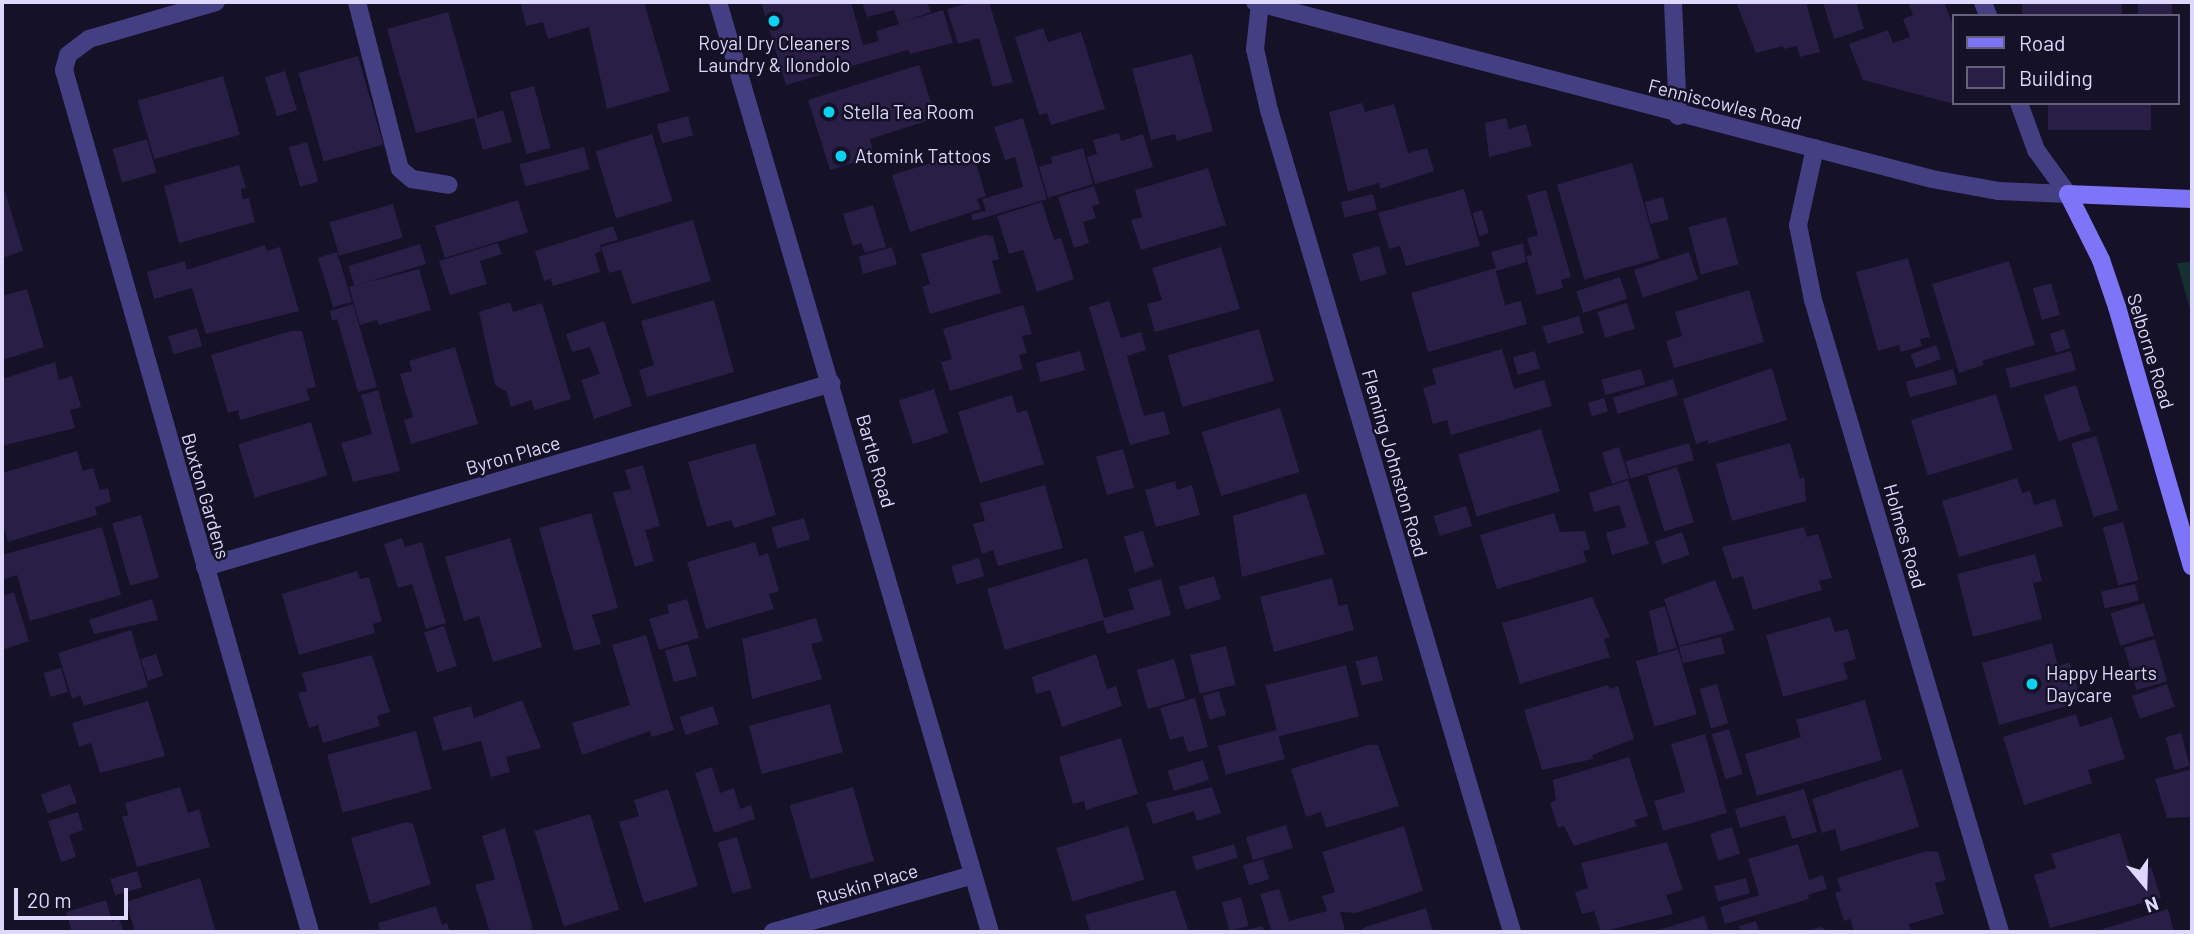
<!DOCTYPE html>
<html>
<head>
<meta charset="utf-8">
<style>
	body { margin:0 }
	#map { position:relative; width:2194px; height:934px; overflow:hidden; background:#151126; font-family:Barlow,sans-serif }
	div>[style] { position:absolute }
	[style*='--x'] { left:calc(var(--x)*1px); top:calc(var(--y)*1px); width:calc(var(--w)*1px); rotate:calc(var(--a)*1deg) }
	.green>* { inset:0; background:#143030 }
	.building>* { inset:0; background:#281e46; transform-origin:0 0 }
	.lane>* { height:18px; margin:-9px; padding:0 9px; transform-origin:9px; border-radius:9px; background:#443e83 }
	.street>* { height:18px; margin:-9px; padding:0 9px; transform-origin:9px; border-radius:9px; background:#443e83 }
	.secondary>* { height:18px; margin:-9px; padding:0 9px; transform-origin:9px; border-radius:9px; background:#7d74f8 }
	.dots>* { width:19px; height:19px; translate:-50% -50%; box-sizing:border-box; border:4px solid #151126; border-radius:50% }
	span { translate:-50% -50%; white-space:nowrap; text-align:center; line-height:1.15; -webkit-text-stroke:5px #151126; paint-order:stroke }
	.poi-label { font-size:19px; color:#ded8fd }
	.left { translate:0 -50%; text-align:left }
	.street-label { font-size:19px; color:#ded8fd }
	.frame { position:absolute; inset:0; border:4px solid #ded8fd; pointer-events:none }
	.legend { position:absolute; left:1952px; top:14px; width:228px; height:91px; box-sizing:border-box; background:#151126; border:2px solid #65617c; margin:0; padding:9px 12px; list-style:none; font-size:21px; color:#ded8fd }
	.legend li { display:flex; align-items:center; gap:14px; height:35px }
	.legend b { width:35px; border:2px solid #65617c }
	.north { position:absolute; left:2110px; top:850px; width:70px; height:70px; -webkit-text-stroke:5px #151126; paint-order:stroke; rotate:161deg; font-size:19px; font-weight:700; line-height:28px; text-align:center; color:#ded8fd }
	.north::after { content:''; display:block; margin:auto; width:24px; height:32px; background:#ded8fd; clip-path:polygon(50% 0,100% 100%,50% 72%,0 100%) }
	.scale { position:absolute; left:14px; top:888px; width:114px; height:32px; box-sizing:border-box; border:4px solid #ded8fd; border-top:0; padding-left:9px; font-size:21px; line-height:24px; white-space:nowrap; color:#ded8fd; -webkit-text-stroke:5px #151126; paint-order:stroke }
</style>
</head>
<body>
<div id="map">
	<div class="green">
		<div style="clip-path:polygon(2192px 262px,2192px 316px,2177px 263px)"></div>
	</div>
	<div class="building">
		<div style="clip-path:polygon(520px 2px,644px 2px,670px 91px,607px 109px,589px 27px,548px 39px,543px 22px,526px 26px)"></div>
		<div style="clip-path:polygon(761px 2px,851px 2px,863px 45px,879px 41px,876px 31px,899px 24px,894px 10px,867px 17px,862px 2px,927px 2px,931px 12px,903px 22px,943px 10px,953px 43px,910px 54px,908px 50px,786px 85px)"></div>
		<div style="clip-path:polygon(972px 2px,989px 2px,1013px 82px,993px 87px,979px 38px,958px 44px,947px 9px)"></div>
		<div style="clip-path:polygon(1736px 2px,1806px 2px,1820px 52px,1800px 57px,1797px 46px,1784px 49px,1783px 46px,1756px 53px)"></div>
		<div style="clip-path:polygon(1823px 2px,1856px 2px,1864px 29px,1834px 39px)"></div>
		<div style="clip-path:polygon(1908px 2px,1944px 2px,1954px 28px,1954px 104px,1863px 80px,1849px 44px,1888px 30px,1893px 43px,1910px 37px,1903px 19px,1913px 15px)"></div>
		<div style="left:2022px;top:2px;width:100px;height:14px"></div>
		<div style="clip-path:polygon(2138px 2px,2172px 2px,2172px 16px,2138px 14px)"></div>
		<div style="clip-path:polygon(448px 12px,478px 118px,503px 110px,512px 142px,483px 150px,474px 118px,416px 133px,387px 29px)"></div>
		<div style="clip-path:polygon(1043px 28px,1048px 42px,1081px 32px,1105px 109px,1051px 125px,1047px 113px,1039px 115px,1015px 37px)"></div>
		<div style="clip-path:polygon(1192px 54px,1213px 131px,1177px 141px,1175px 134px,1151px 140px,1132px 69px)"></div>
		<div style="left:358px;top:56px;width:92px;height:62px;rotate:74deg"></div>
		<div style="clip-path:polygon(919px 65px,936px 118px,870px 139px,874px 156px,830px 170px,808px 100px)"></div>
		<div style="left:285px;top:71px;width:41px;height:21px;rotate:73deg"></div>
		<div style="left:223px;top:76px;width:61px;height:89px;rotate:74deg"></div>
		<div style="left:534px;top:86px;width:64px;height:25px;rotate:75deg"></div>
		<div style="clip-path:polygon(1362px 103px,1365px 112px,1394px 104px,1408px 153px,1427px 148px,1434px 171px,1380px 189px,1379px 183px,1348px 192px,1329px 112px)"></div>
		<div style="left:2048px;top:103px;width:103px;height:27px"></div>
		<div style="left:688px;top:116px;width:20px;height:32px;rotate:75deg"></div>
		<div style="clip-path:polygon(1023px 118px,1047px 199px,973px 221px,971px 214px,986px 211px,982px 199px,1023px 187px,1015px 157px,1005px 160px,994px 127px)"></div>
		<div style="clip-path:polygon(1506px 118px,1509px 129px,1526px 124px,1532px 146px,1489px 157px,1485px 123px)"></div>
		<div style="clip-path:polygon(1119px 133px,1121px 141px,1143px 134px,1153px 167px,1095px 184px,1087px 157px,1097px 154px,1093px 140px)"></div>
		<div style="left:652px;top:134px;width:70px;height:59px;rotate:73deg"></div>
		<div style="left:147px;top:139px;width:35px;height:36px;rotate:74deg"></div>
		<div style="left:307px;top:142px;width:41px;height:19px;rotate:74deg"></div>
		<div style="left:584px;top:147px;width:23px;height:67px;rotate:75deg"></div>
		<div style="clip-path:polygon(1083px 148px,1093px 184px,1048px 198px,1039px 167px,1052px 163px,1051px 157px)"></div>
		<div style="clip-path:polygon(972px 150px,986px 196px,977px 199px,981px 209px,910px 232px,892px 175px)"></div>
		<div style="left:1632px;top:163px;width:99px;height:78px;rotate:74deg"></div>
		<div style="clip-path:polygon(239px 165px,246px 188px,241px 189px,243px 199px,249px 198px,255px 222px,179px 243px,164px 186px)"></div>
		<div style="clip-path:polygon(1208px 168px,1226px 225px,1141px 250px,1131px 220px,1142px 217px,1135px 190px)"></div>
		<div style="clip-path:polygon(1094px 186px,1100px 204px,1092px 206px,1096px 218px,1083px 222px,1089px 243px,1074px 248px,1058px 197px)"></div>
		<div style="clip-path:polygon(1464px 189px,1480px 246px,1406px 266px,1400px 246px,1389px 249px,1378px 213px)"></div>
		<div style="clip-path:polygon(1546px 190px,1571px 277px,1561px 280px,1563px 288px,1537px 295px,1526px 256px,1532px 255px,1527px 238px,1538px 235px,1527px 195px)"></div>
		<div style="clip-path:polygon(5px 191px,23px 251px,2px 258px,2px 192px)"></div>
		<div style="left:1373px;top:194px;width:16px;height:33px;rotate:76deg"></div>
		<div style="left:1663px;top:197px;width:23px;height:19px;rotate:75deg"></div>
		<div style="left:518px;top:200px;width:34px;height:87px;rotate:73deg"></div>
		<div style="clip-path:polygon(1042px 202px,1054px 240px,1061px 238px,1074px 279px,1037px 292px,1023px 250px,1009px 254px,997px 216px)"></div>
		<div style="left:393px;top:204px;width:35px;height:66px;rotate:74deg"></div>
		<div style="clip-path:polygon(873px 205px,886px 247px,865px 253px,861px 243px,853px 246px,843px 214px)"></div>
		<div style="left:1482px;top:210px;width:24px;height:10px;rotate:73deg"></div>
		<div style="left:1726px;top:217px;width:49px;height:39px;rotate:75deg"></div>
		<div style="clip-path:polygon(693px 220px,711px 281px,632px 304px,621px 270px,609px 273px,601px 247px)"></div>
		<div style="clip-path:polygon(613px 226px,618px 240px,600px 245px,601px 251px,595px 254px,600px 272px,553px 286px,551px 279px,544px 281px,535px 251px)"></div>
		<div style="clip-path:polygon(985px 235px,993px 236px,999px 259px,992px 261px,1001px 293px,930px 314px,922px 287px,930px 284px,921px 254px)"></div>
		<div style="clip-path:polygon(498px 243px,502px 254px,480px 261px,487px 284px,450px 295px,439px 261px)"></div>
		<div style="clip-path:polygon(1523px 243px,1526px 262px,1496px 271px,1505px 305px,1521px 301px,1527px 324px,1428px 352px,1411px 293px,1496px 268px,1491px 252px)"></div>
		<div style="left:420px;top:244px;width:21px;height:75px;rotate:73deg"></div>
		<div style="clip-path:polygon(265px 245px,267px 251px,280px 247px,299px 311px,206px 334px,192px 288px,154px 299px,147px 272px,185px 261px,187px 270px)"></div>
		<div style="left:1379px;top:246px;width:29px;height:28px;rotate:74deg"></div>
		<div style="left:892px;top:247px;width:18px;height:35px;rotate:74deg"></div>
		<div style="clip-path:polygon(1221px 247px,1240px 309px,1155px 332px,1147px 304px,1162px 300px,1152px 268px)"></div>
		<div style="left:337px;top:252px;width:52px;height:20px;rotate:73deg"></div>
		<div style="left:1689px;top:252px;width:29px;height:58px;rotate:72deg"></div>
		<div style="clip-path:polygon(1908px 258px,1930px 337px,1920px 339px,1922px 346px,1901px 352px,1899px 345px,1878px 351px,1856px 272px)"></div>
		<div style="clip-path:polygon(2009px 261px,2035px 345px,1982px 361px,1984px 365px,1959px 373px,1932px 284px)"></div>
		<div style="clip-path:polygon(419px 269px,431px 310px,379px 325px,377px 320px,360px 325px,349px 287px)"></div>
		<div style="left:1620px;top:277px;width:23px;height:46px;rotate:72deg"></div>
		<div style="left:2051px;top:283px;width:33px;height:19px;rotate:74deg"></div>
		<div style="clip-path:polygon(27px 289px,44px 347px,2px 360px,2px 296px)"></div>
		<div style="clip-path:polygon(1749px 290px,1764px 342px,1674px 368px,1666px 341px,1682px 336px,1675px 312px)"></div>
		<div style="clip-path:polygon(714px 300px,734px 372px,647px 397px,639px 370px,654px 365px,641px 321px)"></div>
		<div style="clip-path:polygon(1109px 301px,1121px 338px,1141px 332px,1146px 350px,1127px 356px,1144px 416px,1164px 411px,1170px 434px,1130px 445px,1089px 307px)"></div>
		<div style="clip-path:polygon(510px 302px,513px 312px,542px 303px,571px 399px,535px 410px,531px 400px,511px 407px,506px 391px,495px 385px,479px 312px)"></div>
		<div style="left:1627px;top:303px;width:27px;height:31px;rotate:73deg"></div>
		<div style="clip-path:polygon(353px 304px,377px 387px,358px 392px,337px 319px,332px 321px,330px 311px)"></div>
		<div style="clip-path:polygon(1023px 305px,1032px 334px,1022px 336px,1027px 353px,1019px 355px,1023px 369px,950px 391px,941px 362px,952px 359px,943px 329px)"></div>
		<div style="left:1579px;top:316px;width:18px;height:38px;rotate:74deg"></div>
		<div style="clip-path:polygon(604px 321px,632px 406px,594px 419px,581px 380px,600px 374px,590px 347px,572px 352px,566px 334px)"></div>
		<div style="left:197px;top:328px;width:19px;height:30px;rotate:74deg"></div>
		<div style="left:1259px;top:329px;width:54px;height:95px;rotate:74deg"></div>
		<div style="left:2064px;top:329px;width:20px;height:15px;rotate:72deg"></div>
		<div style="clip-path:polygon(291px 331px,302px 331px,316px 387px,306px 389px,310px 400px,240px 420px,238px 410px,228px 413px,211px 355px)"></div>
		<div style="left:1936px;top:345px;width:15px;height:27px;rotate:70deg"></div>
		<div style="clip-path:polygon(455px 347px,478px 424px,411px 444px,404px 420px,413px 417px,400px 374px,412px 371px,409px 361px)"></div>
		<div style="clip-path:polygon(1502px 349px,1514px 389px,1544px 380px,1552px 406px,1451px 435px,1447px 420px,1433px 424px,1423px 388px,1436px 384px,1432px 369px)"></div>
		<div style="left:1080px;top:351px;width:20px;height:46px;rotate:75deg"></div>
		<div style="left:1535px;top:351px;width:18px;height:23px;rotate:74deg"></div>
		<div style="left:2071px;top:351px;width:20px;height:68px;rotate:75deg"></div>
		<div style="clip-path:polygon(55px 362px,59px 380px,72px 376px,81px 407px,70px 410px,75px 428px,2px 446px,2px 379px)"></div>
		<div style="clip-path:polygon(1772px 368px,1787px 420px,1708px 444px,1708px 440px,1696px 444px,1683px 399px)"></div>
		<div style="left:1641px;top:369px;width:16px;height:41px;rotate:75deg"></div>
		<div style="left:1953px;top:369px;width:16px;height:49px;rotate:75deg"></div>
		<div style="left:1673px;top:379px;width:17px;height:63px;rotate:73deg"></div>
		<div style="left:2076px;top:385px;width:48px;height:34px;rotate:72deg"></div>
		<div style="left:934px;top:389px;width:46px;height:37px;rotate:72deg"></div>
		<div style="clip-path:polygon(378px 390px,400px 471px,353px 482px,341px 443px,372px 434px,361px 395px)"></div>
		<div style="left:1996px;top:394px;width:58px;height:89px;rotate:73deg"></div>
		<div style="clip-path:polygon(1012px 395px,1017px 413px,1027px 410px,1044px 464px,980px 483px,958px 412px)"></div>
		<div style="left:1604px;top:398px;width:14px;height:17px;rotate:73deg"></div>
		<div style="left:1280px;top:408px;width:67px;height:82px;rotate:73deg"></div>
		<div style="left:311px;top:422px;width:56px;height:76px;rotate:73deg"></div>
		<div style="left:1541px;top:429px;width:65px;height:87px;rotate:73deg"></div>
		<div style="left:2096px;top:436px;width:77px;height:26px;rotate:73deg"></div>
		<div style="clip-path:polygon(755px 443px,776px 515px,734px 528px,731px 520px,707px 527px,688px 462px)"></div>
		<div style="left:1689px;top:443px;width:18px;height:66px;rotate:74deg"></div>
		<div style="clip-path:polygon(1790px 443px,1800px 479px,1804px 477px,1806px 501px,1732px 521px,1716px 464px)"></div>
		<div style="left:1619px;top:447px;width:33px;height:18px;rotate:72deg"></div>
		<div style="left:1123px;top:449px;width:40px;height:28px;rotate:74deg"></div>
		<div style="clip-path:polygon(77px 451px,83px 471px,93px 468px,100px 490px,108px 488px,111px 502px,95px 507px,97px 515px,8px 542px,2px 519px,2px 473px)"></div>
		<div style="clip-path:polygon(643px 465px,660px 526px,645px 530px,654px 561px,635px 567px,613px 493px,631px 489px,625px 470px)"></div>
		<div style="left:1677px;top:467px;width:58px;height:31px;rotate:73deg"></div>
		<div style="clip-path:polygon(2017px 478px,2022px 493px,2030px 491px,2034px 505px,2055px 499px,2063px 526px,1959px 557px,1942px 501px)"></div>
		<div style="clip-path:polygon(1628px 480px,1649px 544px,1612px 555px,1606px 533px,1626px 527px,1619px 505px,1594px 512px,1589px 493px)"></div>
		<div style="clip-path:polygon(1175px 481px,1177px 490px,1192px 485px,1200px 515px,1156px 527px,1145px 490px)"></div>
		<div style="clip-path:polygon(1045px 485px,1063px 548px,998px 566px,993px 550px,982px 554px,973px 524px,985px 521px,980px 503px)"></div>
		<div style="clip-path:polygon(1306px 493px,1325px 554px,1242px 577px,1233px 516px)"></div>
		<div style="left:1466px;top:506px;width:21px;height:34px;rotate:73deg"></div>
		<div style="clip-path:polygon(591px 513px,618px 608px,592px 615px,601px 644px,574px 651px,539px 528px)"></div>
		<div style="clip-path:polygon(1554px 513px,1560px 532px,1585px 531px,1590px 549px,1583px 551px,1587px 562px,1497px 589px,1480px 535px)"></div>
		<div style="left:141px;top:515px;width:65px;height:30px;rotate:74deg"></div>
		<div style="left:804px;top:518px;width:22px;height:34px;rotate:74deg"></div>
		<div style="left:2123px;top:522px;width:60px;height:21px;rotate:75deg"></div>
		<div style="clip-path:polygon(102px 527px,121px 595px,30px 621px,17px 575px,2px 580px,2px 555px)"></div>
		<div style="clip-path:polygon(1804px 527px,1807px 537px,1818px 534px,1832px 578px,1819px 581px,1822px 590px,1753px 610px,1743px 576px,1732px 579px,1722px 547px)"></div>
		<div style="left:1143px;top:531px;width:37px;height:20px;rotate:73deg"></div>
		<div style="left:1682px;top:532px;width:24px;height:29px;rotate:71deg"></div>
		<div style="clip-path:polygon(402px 538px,405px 547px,422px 542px,446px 623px,426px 629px,412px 584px,398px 588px,384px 544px)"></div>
		<div style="clip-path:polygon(510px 538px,542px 647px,493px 662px,479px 616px,464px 621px,445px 557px)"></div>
		<div style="clip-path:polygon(755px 542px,759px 556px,768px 553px,779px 591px,769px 594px,774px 609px,706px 629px,687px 562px)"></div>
		<div style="clip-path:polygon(2035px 554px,2042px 581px,2033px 583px,2042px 619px,1973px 637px,1957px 574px)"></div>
		<div style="left:979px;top:558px;width:19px;height:29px;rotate:74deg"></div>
		<div style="clip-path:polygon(1087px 558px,1104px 618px,1134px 609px,1128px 589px,1161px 579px,1171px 615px,1107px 634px,1103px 620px,1005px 650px,987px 589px)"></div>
		<div style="clip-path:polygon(357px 571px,360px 579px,369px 577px,382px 621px,373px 624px,375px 633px,299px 655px,282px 594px)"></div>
		<div style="left:1214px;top:576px;width:24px;height:37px;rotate:73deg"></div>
		<div style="clip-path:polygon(1332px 578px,1339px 606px,1347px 604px,1354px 630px,1274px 652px,1260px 597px)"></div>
		<div style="clip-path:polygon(1715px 580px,1735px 630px,1679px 646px,1664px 599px)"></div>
		<div style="left:2135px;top:584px;width:17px;height:35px;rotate:77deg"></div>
		<div style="clip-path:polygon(14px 592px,29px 641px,2px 650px,2px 596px)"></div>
		<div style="clip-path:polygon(1592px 597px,1610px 637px,1604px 639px,1610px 657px,1520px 684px,1502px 623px)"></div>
		<div style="clip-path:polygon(152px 599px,158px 620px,94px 634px,89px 620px)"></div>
		<div style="clip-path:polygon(687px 599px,699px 638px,659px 650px,649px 619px,669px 613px,667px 605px)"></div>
		<div style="left:2144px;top:603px;width:34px;height:35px;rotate:73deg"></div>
		<div style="clip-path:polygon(1665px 606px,1677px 648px,1658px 653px,1649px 611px)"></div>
		<div style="clip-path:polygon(1830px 617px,1835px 632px,1848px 629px,1856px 659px,1843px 663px,1848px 679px,1783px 697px,1766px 635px)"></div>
		<div style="clip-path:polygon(816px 618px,823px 641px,811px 644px,822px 679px,752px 699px,742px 639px)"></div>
		<div style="left:444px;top:626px;width:42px;height:21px;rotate:72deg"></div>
		<div style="clip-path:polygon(131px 630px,148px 687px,84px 706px,80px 695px,72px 699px,58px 653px)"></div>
		<div style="clip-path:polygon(646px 635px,674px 730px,652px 737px,650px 731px,582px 755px,572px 723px,630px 705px,612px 645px)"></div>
		<div style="left:1721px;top:637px;width:17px;height:43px;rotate:77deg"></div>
		<div style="left:2155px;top:639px;width:44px;height:32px;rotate:74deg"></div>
		<div style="clip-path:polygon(2052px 643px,2058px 666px,2070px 662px,2081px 702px,1999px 725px,1982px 663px)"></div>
		<div style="left:688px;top:644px;width:33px;height:24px;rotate:74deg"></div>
		<div style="left:1226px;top:646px;width:40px;height:37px;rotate:76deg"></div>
		<div style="left:1678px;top:649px;width:68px;height:44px;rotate:74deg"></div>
		<div style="left:156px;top:654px;width:23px;height:16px;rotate:72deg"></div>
		<div style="clip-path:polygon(1096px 654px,1107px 689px,1116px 686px,1122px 706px,1062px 727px,1050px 690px,1036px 694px,1032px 677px)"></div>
		<div style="clip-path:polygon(372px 655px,390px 712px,377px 716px,380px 726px,323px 743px,318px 725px,309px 728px,298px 693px,307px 691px,302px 673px)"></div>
		<div style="left:1377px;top:656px;width:25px;height:22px;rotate:76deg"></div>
		<div style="left:1174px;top:659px;width:41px;height:39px;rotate:74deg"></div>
		<div style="left:1346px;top:665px;width:53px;height:83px;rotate:76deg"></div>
		<div style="left:61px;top:668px;width:25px;height:18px;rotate:74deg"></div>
		<div style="left:1717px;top:684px;width:41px;height:18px;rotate:74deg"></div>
		<div style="left:2167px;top:684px;width:24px;height:37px;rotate:71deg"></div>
		<div style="clip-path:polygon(1608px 685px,1610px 689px,1618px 686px,1634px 739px,1592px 755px,1593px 759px,1542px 770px,1524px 710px)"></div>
		<div style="left:1219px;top:691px;width:25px;height:17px;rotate:74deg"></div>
		<div style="clip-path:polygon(1195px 698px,1208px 747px,1188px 752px,1183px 736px,1170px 740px,1160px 708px)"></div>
		<div style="clip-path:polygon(522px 700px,541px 748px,506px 757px,510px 772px,491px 777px,481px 741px,443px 751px,433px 717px,471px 706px,474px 718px)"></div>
		<div style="clip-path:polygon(1865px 700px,1882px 760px,1757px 796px,1745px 754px,1801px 737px,1796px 720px)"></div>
		<div style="clip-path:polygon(148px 701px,165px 756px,100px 773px,91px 743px,79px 747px,72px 723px)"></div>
		<div style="left:830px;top:704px;width:50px;height:84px;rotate:75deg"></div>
		<div style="left:713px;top:706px;width:19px;height:35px;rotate:72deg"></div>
		<div style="clip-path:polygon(2076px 714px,2080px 727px,2112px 717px,2125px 759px,2088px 770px,2092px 783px,2024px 805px,2003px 737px)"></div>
		<div style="left:1729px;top:729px;width:47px;height:18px;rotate:73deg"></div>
		<div style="left:1277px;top:730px;width:30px;height:61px;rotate:75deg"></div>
		<div style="left:416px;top:731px;width:60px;height:92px;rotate:75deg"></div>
		<div style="left:2181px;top:733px;width:34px;height:16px;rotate:75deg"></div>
		<div style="clip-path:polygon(1705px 734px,1727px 813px,1663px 831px,1654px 801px,1685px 792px,1671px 744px)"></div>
		<div style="clip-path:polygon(1121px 738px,1138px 794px,1086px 810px,1084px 801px,1073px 804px,1059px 757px)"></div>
		<div style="clip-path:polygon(1368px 745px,1378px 745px,1399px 806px,1326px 828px,1321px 812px,1306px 817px,1291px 769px)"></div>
		<div style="clip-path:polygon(1629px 757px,1648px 816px,1634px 820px,1637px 826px,1574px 846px,1564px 826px,1558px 828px,1550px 803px,1556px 800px,1553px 780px)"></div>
		<div style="left:1203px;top:760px;width:21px;height:37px;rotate:73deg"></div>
		<div style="clip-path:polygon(712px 767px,720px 793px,734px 788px,740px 809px,751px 805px,755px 819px,714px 833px,695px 773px)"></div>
		<div style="clip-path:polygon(1902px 769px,1919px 827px,1841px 851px,1835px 829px,1822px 833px,1812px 799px)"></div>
		<div style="clip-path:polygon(2192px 769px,2192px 817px,2167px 818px,2155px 779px)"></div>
		<div style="left:70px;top:784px;width:20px;height:31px;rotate:70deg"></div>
		<div style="clip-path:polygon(180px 787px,188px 813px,199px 809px,210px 847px,137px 867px,122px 817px,128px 815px,125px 803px)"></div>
		<div style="left:853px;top:787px;width:77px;height:66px;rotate:74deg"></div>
		<div style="clip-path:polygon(1212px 787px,1221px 813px,1197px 821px,1194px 811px,1153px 824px,1146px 803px)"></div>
		<div style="clip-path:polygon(668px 789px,698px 886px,644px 903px,619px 822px,639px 816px,634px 800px)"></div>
		<div style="clip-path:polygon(1804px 789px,1817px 832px,1792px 839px,1785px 815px,1740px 828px,1735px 809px)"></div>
		<div style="clip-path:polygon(78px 812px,83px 830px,69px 835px,76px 857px,61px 862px,48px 821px)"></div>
		<div style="left:590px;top:814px;width:100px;height:58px;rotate:73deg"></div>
		<div style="clip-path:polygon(406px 822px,413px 824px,431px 884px,370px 904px,351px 838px)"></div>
		<div style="left:1286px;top:825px;width:24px;height:42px;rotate:73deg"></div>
		<div style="left:1128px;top:826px;width:56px;height:75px;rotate:73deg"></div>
		<div style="clip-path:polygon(1404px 826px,1423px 891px,1356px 913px,1340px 912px,1345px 929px,1335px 932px,1272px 932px,1260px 894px,1279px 889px,1289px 921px,1327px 911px,1322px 896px,1335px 892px,1322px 852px)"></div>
		<div style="left:1732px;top:827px;width:28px;height:23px;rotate:73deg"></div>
		<div style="clip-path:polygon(505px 828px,533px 929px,522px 932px,490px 932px,475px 885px,495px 879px,482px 836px)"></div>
		<div style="clip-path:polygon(2120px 833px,2132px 873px,2151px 867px,2161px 898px,2050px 928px,2034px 875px,2056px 868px,2051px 854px)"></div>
		<div style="left:737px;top:837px;width:53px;height:20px;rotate:74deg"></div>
		<div style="clip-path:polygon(1667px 842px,1683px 890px,1666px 895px,1673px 914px,1601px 932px,1594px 911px,1582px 914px,1575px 892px,1588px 888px,1581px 863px)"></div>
		<div style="left:1234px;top:844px;width:14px;height:44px;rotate:73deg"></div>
		<div style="clip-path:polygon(1798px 844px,1809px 880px,1823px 875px,1827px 889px,1808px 895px,1809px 899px,1725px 924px,1720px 907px,1759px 895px,1748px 859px)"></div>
		<div style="clip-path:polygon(1927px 851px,1938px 852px,1946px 880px,1935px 883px,1944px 914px,1909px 924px,1911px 930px,1905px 932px,1854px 932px,1850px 919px,1844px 921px,1835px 893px,1841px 891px,1837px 878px)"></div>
		<div style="left:1263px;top:859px;width:21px;height:21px;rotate:73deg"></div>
		<div style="left:137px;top:871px;width:17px;height:28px;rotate:73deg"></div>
		<div style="clip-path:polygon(200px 878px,216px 932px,135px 932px,126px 902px)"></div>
		<div style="left:1746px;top:878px;width:16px;height:33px;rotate:76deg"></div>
		<div style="clip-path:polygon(1175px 890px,1189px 932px,1090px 932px,1085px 915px)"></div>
		<div style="left:1241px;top:897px;width:30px;height:20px;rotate:75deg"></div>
		<div style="clip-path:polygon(106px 900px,112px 921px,119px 919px,124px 932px,72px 932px,66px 912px)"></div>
		<div style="clip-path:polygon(436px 906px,442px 925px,447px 923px,450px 932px,380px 932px,378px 923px)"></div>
		<div style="clip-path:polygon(1426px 908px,1433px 932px,1359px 932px,1365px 927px)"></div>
		<div style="clip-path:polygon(2168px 909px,2174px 932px,2093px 932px)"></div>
		<div style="clip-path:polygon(1704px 916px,1709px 932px,1652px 932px)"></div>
		<div style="clip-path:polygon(1756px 921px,1759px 932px,1741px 932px,1739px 926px)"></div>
		<div style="clip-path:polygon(1263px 926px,1264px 932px,1240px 932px,1240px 931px)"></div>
		<div style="clip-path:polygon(1820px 927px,1830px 932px,1805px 932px)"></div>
	</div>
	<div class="lane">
		<div style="--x:1673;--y:2;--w:114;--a:87.5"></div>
	</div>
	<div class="street">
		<div style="--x:216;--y:2;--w:132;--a:163.8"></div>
		<div style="--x:89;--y:39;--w:26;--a:143"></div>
		<div style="--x:68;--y:55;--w:16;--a:105"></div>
		<div style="--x:64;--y:70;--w:896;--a:74.07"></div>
		<div style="--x:357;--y:2;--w:172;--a:75.6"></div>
		<div style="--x:400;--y:169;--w:16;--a:40"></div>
		<div style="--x:412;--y:179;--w:37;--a:9"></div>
		<div style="--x:718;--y:2;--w:969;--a:73.7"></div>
		<div style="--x:1255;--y:2;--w:700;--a:14.65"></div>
		<div style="--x:1932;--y:179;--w:67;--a:10.3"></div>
		<div style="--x:1998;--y:191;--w:70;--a:2.5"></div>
		<div style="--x:1983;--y:2;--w:15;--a:70"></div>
		<div style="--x:1260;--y:3;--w:46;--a:96.2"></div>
		<div style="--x:1255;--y:49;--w:63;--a:77.1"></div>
		<div style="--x:1269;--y:110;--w:857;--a:73.53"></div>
		<div style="--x:2019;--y:103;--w:50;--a:70.1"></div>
		<div style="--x:2036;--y:150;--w:54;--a:54"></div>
		<div style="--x:1815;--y:148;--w:79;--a:102.4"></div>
		<div style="--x:1798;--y:225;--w:76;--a:78.7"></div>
		<div style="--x:1813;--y:300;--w:659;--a:73.52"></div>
		<div style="--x:205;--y:567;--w:653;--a:-16.35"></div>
		<div style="--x:773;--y:932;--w:208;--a:-15.9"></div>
	</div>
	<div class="secondary">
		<div style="--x:2068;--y:194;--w:74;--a:63.4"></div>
		<div style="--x:2101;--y:260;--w:50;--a:71.2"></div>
		<div style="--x:2117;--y:307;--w:270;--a:73.9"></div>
		<div style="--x:2068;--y:194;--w:124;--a:2.3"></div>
	</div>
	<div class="dots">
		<div style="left:774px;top:21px;background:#0fd2f2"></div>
		<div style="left:829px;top:112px;background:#0fd2f2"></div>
		<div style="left:841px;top:156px;background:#0fd2f2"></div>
		<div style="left:2032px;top:684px;background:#0fd2f2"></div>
	</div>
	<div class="poi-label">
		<span style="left:774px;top:54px">Royal Dry Cleaners<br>Laundry &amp; Ilondolo</span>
		<span class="left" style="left:843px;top:112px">Stella Tea Room</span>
		<span class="left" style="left:855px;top:156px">Atomink Tattoos</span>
		<span class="left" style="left:2046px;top:684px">Happy Hearts<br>Daycare</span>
	</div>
	<div class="street-label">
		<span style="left:1725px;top:104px;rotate:14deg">Fenniscowles Road</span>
		<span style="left:2151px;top:351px;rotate:73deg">Selborne Road</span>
		<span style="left:513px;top:455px;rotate:-16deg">Byron Place</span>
		<span style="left:876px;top:461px;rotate:74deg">Bartle Road</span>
		<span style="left:1395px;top:463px;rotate:74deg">Fleming Johnston Road</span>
		<span style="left:206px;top:496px;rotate:74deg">Buxton Gardens</span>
		<span style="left:1905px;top:536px;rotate:74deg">Holmes Road</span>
		<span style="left:867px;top:884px;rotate:-16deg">Ruskin Place</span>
	</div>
	<div class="frame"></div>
	<ul class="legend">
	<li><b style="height:9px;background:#7d74f8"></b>Road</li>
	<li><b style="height:19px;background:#281e46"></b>Building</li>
	</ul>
	<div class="north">N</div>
	<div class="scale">20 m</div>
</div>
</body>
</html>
